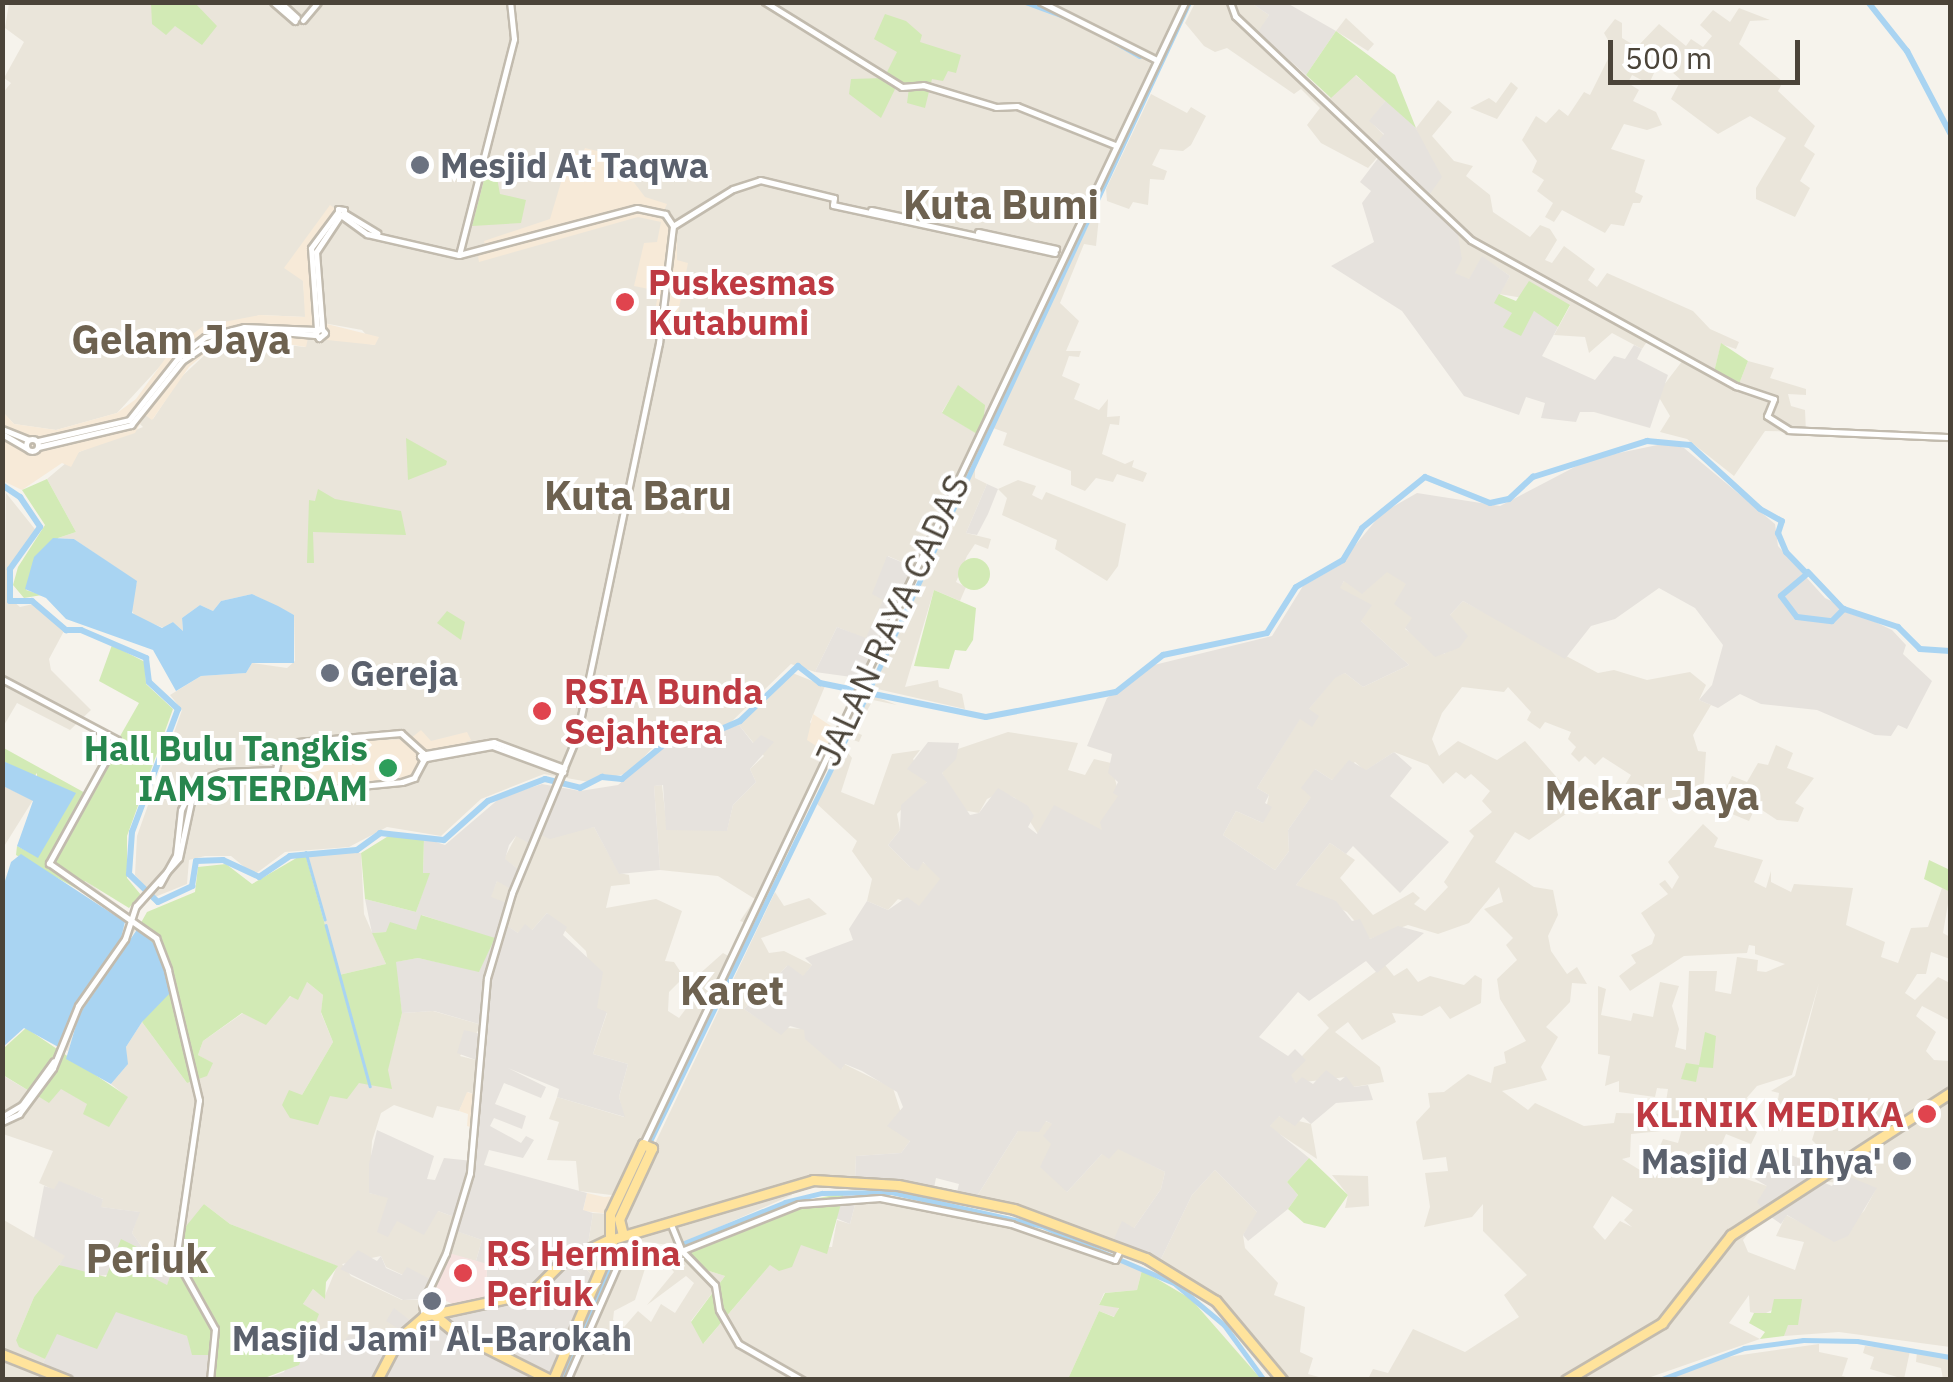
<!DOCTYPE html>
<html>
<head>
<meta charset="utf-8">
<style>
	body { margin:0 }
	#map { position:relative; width:1953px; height:1382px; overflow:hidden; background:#f6f3ec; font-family:"IBM Plex Sans",sans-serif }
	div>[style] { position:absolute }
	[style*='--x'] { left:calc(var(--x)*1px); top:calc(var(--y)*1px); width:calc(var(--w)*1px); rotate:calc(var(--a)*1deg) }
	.residential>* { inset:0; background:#eae5da }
	.commercial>* { inset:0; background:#f7ead8 }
	.industrial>* { inset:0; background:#e6e2dd }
	.medical>* { inset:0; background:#f6e3e0 }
	.green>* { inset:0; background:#d2eab5 }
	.round { border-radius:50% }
	.water>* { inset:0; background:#a9d4f2 }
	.stream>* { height:2.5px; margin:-1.25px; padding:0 1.25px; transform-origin:1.25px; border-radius:1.25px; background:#a9d4f2 }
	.canal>* { height:5px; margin:-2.5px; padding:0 2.5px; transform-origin:2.5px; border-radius:2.5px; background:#a9d4f2 }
	.river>* { height:6px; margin:-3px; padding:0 3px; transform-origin:3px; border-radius:3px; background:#a9d4f2 }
	.roads { filter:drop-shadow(2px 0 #c2bbae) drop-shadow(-2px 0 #c2bbae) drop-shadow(0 2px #c2bbae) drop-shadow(0 -2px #c2bbae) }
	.tertiary>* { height:5px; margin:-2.5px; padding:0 2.5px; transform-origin:2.5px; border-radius:2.5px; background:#fff }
	.tertiary>.ring { margin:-2.5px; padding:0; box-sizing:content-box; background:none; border:5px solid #fff; border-radius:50% }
	.primary>* { height:9px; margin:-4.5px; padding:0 4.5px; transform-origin:4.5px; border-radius:4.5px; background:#ffe39c }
	.dots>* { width:28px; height:28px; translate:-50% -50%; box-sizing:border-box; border:5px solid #fff; border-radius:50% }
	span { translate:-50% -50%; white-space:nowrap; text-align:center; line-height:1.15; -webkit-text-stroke:8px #fff; paint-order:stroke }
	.worship-label { font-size:35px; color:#5b616d; font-weight:700 }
	.left { translate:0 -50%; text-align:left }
	.right { translate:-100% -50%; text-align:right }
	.health-label { font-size:35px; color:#be3a42; font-weight:700 }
	.street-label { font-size:35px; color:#4b4439 }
	.leisure-label { font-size:35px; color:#27864d; font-weight:700 }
	.quarter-label { font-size:40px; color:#6e6250; font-weight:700 }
	.frame { position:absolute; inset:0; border:5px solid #4b4439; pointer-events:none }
	.scale { position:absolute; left:1608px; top:40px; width:192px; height:45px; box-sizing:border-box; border:5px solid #4b4439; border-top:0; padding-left:12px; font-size:30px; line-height:35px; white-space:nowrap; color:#4b4439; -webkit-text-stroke:8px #fff; paint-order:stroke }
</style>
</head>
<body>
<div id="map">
	<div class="residential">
		<div style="clip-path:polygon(9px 3px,1183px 3px,987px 423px,958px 386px,942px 412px,982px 437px,918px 569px,888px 556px,884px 600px,866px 639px,837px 627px,815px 672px,791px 664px,729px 724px,655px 745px,629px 773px,589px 782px,544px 774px,481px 799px,441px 836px,387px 827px,349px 847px,285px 852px,254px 875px,231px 856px,205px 856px,189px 860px,187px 884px,155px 897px,135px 875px,137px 836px,182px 710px,170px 695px,201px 676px,246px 673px,252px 663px,287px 668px,295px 661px,294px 615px,252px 594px,221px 601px,213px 611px,200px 605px,182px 618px,183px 631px,173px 622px,164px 628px,135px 617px,130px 606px,137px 582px,74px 539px,58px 538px,76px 532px,47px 479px,79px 452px,143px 427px,138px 422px,145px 415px,153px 419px,180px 378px,209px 351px,244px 340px,305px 347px,307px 338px,333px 338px,375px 345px,362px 330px,323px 323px,318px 250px,330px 205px,303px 281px,306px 317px,260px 315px,188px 336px,117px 413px,56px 430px,14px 424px,2px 411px,2px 94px,11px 83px,4px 78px,24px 42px,5px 28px)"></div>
		<div style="clip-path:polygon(1195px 3px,1251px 3px,1269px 15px,1259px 33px,1330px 98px,1355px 75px,1386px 100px,1370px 121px,1384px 135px,1382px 152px,1368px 168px,1321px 143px,1307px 125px,1320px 108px,1301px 89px,1294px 94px,1227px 48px,1215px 52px,1204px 46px,1185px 23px)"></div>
		<div style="clip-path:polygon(1739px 8px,1770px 20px,1750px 21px,1739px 44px,1783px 82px,1778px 91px,1815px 126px,1804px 146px,1815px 154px,1800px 181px,1810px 188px,1795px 217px,1756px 199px,1756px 188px,1786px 138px,1750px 116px,1718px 134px,1671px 99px,1681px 80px,1663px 64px,1668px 53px,1657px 48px,1659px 62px,1649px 84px,1632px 75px,1628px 83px,1639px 90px,1633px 101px,1656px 112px,1662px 125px,1647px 130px,1624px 124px,1611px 149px,1645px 160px,1635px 192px,1643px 196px,1640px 203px,1633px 203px,1624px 226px,1611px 224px,1605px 233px,1562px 210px,1554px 222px,1545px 217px,1553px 203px,1537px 191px,1544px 180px,1532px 172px,1537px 161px,1522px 140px,1536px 116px,1546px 123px,1559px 109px,1568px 116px,1584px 92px,1590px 95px,1613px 49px,1604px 33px,1615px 19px,1622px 23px,1622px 38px,1637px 47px,1659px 24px,1686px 46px,1691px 39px,1703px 47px,1712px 36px,1700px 25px,1713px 10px,1730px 22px)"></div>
		<div style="clip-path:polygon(1346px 18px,1374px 44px,1368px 51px,1336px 31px)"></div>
		<div style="clip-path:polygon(1511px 82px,1518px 88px,1497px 119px,1470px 108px,1489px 98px,1496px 103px)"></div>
		<div style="clip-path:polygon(1151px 94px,1187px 113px,1191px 107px,1206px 116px,1191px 145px,1183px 151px,1160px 149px,1152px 165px,1167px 171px,1164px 180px,1150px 179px,1148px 205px,1133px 202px,1129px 209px,1107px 201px,1106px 189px)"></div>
		<div style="clip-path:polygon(1438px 100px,1452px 112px,1432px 136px,1454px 161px,1473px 166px,1466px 176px,1490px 195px,1493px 212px,1530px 237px,1540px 225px,1550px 229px,1557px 240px,1545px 260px,1552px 263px,1564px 246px,1595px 269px,1588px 280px,1597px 287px,1607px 273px,1693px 311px,1710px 329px,1739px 342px,1736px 349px,1721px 344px,1714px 372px,1739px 384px,1748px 361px,1774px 368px,1770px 378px,1806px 389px,1806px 395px,1788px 394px,1791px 406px,1805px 410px,1806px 432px,1765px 431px,1734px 476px,1687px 439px,1660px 432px,1670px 416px,1657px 394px,1683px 360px,1648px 340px,1642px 349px,1612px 333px,1589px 353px,1585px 337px,1554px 335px,1570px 306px,1499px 294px,1510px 276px,1482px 257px,1469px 280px,1454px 273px,1459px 245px,1427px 198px,1416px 128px)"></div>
		<div style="clip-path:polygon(1094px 213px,1099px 217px,1096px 246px,1084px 244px,1060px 303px,1079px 321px,1066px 351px,1081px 351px,1079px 357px,1069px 356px,1062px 376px,1080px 384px,1074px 399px,1099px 410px,1108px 399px,1107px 417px,1120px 416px,1119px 425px,1110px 424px,1102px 454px,1125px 464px,1134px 460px,1132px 467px,1147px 473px,1143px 482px,1117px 474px,1113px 482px,1096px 478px,1085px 491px,1071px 485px,1071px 471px,1003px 445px,1007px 433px,993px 428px)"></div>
		<div style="clip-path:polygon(975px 467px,975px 478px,987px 484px,966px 533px,991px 539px,988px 549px,975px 544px,967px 556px,956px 582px,966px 587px,960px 601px,934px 590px,905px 687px,938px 680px,939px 687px,962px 694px,965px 709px,873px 688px)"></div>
		<div style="clip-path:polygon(1018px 480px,1036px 486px,1032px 495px,1042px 500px,1046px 492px,1126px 524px,1118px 566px,1107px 581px,1055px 549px,1057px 540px,1002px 515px,1007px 498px,998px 489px)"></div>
		<div style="clip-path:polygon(6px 493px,38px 533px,13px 560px,7px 596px,20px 607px,33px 604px,64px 631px,49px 659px,51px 670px,91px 710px,70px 730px,17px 703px,3px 727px)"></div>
		<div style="clip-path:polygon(evenodd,1387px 571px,1407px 584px,1413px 618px,1405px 629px,1444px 654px,1455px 644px,1450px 615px,1463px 601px,1598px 673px,1614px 670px,1647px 680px,1690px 672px,1706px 685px,1699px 700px,1711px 705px,1693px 735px,1698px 751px,1706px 752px,1704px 783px,1671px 806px,1661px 792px,1642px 803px,1625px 785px,1631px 775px,1603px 757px,1595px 765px,1585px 756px,1579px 762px,1571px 754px,1576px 747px,1568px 739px,1571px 732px,1545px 722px,1540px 729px,1527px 720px,1531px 712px,1508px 687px,1504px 692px,1462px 687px,1442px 713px,1432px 739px,1439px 756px,1458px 741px,1497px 760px,1525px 741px,1580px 804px,1529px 840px,1515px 832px,1495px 862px,1534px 887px,1553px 890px,1558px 915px,1548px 936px,1551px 951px,1567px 974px,1577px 967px,1587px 984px,1572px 983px,1570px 1002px,1546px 1027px,1558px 1037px,1541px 1067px,1547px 1080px,1502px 1091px,1528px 1110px,1535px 1103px,1584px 1126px,1614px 1123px,1616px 1113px,1664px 1114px,1668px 1089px,1657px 1088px,1655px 1097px,1619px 1092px,1619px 1081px,1605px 1086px,1610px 1056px,1598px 1054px,1598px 986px,1606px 989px,1601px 1015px,1631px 1021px,1633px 1013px,1653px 1017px,1660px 982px,1679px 986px,1672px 1006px,1679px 1029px,1675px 1047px,1686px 1050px,1689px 971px,1717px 971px,1715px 991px,1731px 994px,1737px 957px,1758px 960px,1757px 971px,1766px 972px,1785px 964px,1755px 954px,1755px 946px,1749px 945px,1747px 953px,1684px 956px,1630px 991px,1619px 976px,1636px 963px,1631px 955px,1652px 944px,1655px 935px,1641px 913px,1668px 894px,1659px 884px,1665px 880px,1672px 889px,1679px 877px,1668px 862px,1703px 824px,1718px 838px,1714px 847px,1763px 860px,1754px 882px,1766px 888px,1771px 871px,1771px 882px,1791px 892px,1794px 884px,1853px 888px,1846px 925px,1885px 942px,1881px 957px,1898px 963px,1911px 928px,1928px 927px,1942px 888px,1950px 892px,1943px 933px,1950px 937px,1950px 959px,1931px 952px,1926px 974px,1917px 974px,1905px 993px,1915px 1000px,1938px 977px,1950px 983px,1949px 1020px,1922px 1006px,1916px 1016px,1936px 1032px,1926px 1051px,1934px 1060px,1950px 1061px,1950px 1347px,1839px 1332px,1784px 1336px,1788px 1302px,1762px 1315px,1750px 1312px,1749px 1295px,1729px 1323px,1760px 1339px,1645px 1379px,1368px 1379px,1373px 1369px,1388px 1373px,1413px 1329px,1465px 1352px,1519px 1317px,1504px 1295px,1527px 1275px,1483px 1231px,1483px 1204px,1472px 1217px,1424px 1227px,1430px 1207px,1425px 1173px,1448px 1171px,1446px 1157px,1423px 1160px,1416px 1122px,1430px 1107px,1428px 1093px,1444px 1092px,1468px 1074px,1491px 1083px,1494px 1067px,1506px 1063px,1504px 1052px,1526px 1041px,1500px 999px,1497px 979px,1517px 960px,1506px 945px,1513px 938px,1484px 909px,1503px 902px,1499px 887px,1469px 923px,1438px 934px,1408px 925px,1370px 939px,1347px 912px,1296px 885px,1330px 843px,1355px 860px,1340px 878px,1373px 915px,1413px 892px,1420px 898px,1414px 904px,1425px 911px,1448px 887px,1444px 882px,1474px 836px,1469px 831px,1492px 812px,1482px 801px,1490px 791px,1471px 774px,1465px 779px,1456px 772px,1443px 784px,1428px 765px,1394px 752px,1365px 771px,1355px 762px,1332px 780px,1315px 769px,1312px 796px,1288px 830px,1289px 851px,1275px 870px,1223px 835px,1236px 811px,1263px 823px,1269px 795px,1257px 788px,1300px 718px,1312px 726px,1308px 710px,1335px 677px,1345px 673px,1363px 687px,1409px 665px,1361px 621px,1354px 600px,1339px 588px,1345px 580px,1387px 571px,1819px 983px,1795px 1076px,1771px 1091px,1779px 1093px,1777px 1107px,1816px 1127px,1812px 1140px,1823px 1151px,1816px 1165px,1829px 1172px,1817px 1180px,1876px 1189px,1864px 1211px,1834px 1239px,1786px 1215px,1776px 1236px,1804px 1242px,1795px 1270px,1748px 1252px,1743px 1240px,1765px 1213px,1767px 1186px,1728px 1173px,1735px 1155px,1720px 1148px,1726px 1134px,1751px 1144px,1757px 1132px,1731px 1116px,1757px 1086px,1792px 1075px,1819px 983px,1387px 571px,1682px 1129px,1678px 1143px,1663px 1139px,1648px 1175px,1622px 1159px,1630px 1157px,1631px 1134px,1682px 1129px,1387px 571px,1612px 1196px,1633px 1210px,1624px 1220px,1632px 1227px,1620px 1221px,1605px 1240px,1593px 1227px,1612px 1196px)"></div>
		<div style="clip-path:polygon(790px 672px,825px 686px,810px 722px,829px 755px,749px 924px,740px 921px,755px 899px,718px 876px,660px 870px,654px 786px,662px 785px,667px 829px,727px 830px,733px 805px,756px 782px,750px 769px,764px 756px,739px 725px)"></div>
		<div style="clip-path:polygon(868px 694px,897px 705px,873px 700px,855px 732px,862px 735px,859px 742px,847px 738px,844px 748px,852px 758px,841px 792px,874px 805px,892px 754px,920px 750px,913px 759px,928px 781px,897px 814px,900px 830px,888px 845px,910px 867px,922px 862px,937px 871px,941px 879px,919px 907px,898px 899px,888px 910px,867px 901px,872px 879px,852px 851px,857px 841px,816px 803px)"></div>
		<div style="clip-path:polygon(1008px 732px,1078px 743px,1068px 770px,1085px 775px,1094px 759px,1111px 763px,1119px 795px,1102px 831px,1043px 827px,1038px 834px,1015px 798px,1002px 792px,987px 799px,979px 813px,962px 810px,942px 773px,958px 749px)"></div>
		<div style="clip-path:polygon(1776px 745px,1793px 753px,1787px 768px,1814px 778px,1795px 803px,1804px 808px,1798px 822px,1777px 820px,1756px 806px,1749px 821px,1732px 814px,1726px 821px,1719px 816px,1726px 806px,1720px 801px,1732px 776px,1747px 782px,1758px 763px,1768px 765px)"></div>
		<div style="clip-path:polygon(3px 786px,33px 800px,3px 848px)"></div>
		<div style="clip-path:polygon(594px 827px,619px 873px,629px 875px,630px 884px,611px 886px,606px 908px,656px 899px,682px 911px,665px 961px,674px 962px,684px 977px,669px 992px,668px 1011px,679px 1018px,703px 986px,696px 977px,723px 953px,732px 958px,619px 1196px,579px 1191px,576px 1161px,547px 1160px,559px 1122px,549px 1119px,557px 1097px,624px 1117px,619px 1097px,628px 1064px,593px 1054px,607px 1013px,597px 1009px,586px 951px,547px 913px,532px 930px,518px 933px,501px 922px,490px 897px,497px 881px,521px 871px,504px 859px,516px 836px)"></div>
		<div style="clip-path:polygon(305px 853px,361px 853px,364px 914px,386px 964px,339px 975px)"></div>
		<div style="clip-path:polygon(85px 880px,141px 922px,79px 1015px,68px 1051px,62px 1048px,72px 1013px,126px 923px,79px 890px)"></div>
		<div style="clip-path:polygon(775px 892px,784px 906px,809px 898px,827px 914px,761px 938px,769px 953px,784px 951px,812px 965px,803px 977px,787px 966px,744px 1009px,771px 1027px,804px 1029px,842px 1069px,844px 1064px,893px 1088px,910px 1141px,901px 1153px,856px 1156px,855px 1181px,790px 1183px,792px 1195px,676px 1246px,632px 1240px,619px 1219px)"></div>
		<div style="clip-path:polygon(1385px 965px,1394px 976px,1407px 968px,1418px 982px,1430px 976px,1464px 985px,1475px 975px,1482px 979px,1481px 1003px,1450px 1019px,1440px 1006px,1422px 1016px,1392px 1013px,1396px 1022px,1362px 1040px,1348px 1022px,1335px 1032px,1380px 1067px,1384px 1082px,1353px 1087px,1346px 1077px,1296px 1083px,1290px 1075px,1302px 1056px,1329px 1028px,1317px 1015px)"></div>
		<div style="clip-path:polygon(307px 982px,323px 995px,321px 1013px,333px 1042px,302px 1095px,282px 1105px,330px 1095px,387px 1071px,402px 1013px,433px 1011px,482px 1025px,460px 1056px,484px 1062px,484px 1098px,468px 1092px,459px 1111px,437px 1106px,433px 1118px,394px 1105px,381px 1113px,372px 1141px,369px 1193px,388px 1197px,396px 1220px,438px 1211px,457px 1218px,454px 1230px,482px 1240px,476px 1261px,449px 1254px,436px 1282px,407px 1268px,403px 1275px,386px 1267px,381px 1256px,342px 1264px,351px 1276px,402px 1300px,419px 1300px,420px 1312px,411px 1321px,393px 1309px,402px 1331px,389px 1351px,369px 1334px,337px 1351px,304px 1338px,310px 1326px,303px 1304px,313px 1289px,324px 1298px,337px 1266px,230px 1224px,204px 1204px,179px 1257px,149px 1257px,132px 1233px,139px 1212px,100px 1207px,103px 1199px,59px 1182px,54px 1190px,39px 1183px,53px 1151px,3px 1134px,2px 1075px,48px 1102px,60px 1088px,88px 1104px,84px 1113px,127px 1097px,111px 1084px,127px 1065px,126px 1047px,142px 1022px,187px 1083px,212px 1063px,198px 1055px,203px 1041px,243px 1013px,274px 1011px)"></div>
		<div style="clip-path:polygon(1278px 1116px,1311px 1124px,1317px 1159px,1269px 1127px)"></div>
		<div style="clip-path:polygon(1045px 1121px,1053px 1124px,1057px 1178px,1067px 1192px,1102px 1154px,1118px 1148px,1165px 1172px,1161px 1189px,1134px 1228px,1113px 1241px,1031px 1211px,974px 1201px,1018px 1131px)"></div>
		<div style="clip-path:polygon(1215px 1170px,1258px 1213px,1243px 1235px,1245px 1248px,1278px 1283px,1274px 1295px,1305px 1307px,1300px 1352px,1313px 1358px,1308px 1374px,1326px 1379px,1283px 1379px,1203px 1290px,1160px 1261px,1192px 1195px)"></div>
		<div style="clip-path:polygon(1332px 1175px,1368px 1176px,1369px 1206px,1345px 1208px,1348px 1195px)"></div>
		<div style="clip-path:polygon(858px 1193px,1061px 1235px,1142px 1270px,1137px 1290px,1104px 1293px,1099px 1305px,1119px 1307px,1115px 1317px,1099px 1311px,1068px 1379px,565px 1380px,621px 1249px,650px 1253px,635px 1300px,614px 1311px,613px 1320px,624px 1327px,638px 1311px,651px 1322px,661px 1304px,675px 1313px,694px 1283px,686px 1276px,647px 1305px,674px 1272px,659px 1253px,683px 1247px,703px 1269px,725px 1276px,691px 1321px,704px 1343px,770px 1265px,801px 1245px,832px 1247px,837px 1220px,850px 1224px)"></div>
		<div style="clip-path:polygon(593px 1213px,611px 1214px,614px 1243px,594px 1278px,573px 1253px,588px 1244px)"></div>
		<div style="clip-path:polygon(2px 1219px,66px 1256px,34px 1297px,16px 1340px,45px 1359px,36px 1379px,3px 1377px)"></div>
		<div style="clip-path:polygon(1819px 1344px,1819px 1352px,1848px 1358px,1842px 1376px,1853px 1379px,1666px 1379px,1713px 1359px)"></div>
		<div style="clip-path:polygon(1865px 1346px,1910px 1351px,1904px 1379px,1870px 1369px,1874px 1357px,1863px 1353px)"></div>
		<div style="clip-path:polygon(1917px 1352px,1950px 1359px,1950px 1379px,1943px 1379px,1941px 1368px,1916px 1362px)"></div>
	</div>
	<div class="commercial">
		<div style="clip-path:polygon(585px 148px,613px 155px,645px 197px,667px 204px,663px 213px,677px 232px,677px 260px,688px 263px,674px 333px,651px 329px,659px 291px,634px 286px,644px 243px,657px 242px,661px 222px,638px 217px,479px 262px,478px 256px,487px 253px,484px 241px,550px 219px,570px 152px,582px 155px)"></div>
		<div style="clip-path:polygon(330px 205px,345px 215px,318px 251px,323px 323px,379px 337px,375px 345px,308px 338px,306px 347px,261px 340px,222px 345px,222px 352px,208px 351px,189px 367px,152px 420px,145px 415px,135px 433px,79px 452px,71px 467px,62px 463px,22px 490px,3px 481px,2px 411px,14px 424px,56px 430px,117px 413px,136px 399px,170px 352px,203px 326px,260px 315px,305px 317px,303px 281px,284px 268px)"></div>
		<div style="clip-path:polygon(813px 714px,837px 730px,827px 753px,807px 740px)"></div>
		<div style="clip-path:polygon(421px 730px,431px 741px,467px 732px,471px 740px,446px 752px,420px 749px,423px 764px,409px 779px,303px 789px,280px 778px,284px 753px,306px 743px,410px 739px)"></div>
		<div style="clip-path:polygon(467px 1092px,484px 1098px,479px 1130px,467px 1126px,468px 1114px,459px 1111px)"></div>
		<div style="clip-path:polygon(587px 1193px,604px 1197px,619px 1196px,611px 1214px,583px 1211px)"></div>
	</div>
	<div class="industrial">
		<div style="clip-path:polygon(1251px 3px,1287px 3px,1336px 31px,1306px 75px,1258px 32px,1269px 15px)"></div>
		<div style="clip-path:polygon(1386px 100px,1413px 123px,1442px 177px,1427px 198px,1456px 224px,1462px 259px,1455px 273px,1469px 279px,1482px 256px,1510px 276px,1495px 303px,1513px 313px,1504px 328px,1534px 311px,1546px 316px,1558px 327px,1542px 356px,1595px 380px,1614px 356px,1625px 359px,1634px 345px,1642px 349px,1637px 359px,1668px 375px,1650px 428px,1594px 412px,1580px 412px,1576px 422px,1541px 418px,1545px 403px,1526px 397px,1519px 415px,1464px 396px,1402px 311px,1331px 266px,1374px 242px,1362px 203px,1371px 191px,1360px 182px,1382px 153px,1375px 145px,1384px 134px,1369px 121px)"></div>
		<div style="clip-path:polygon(1667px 443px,1684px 448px,1775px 524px,1778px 546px,1825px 598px,1892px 630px,1906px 645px,1903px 654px,1932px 681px,1907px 729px,1898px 725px,1891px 736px,1875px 735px,1817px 710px,1761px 704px,1740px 694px,1718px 708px,1699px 700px,1712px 685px,1723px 645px,1695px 608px,1659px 588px,1615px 619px,1591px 626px,1565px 659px,1463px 601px,1450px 615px,1468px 636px,1459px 648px,1435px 657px,1405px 628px,1412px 618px,1394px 604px,1406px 584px,1387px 572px,1362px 594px,1344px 581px,1340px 588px,1372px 605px,1361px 621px,1409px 665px,1363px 687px,1345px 673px,1335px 678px,1309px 709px,1319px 716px,1312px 727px,1300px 719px,1257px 788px,1269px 795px,1265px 803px,1272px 807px,1263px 823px,1236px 811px,1223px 835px,1275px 870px,1289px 851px,1288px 830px,1311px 797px,1301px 788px,1315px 769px,1332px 780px,1349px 760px,1366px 770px,1394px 752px,1412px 768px,1390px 796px,1449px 842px,1400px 893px,1353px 846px,1346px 854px,1330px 843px,1296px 885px,1336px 901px,1352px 921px,1360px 919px,1370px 939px,1398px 926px,1424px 933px,1377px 973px,1366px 961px,1309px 1001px,1298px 992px,1259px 1037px,1288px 1056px,1295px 1049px,1306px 1060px,1291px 1075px,1296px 1083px,1302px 1077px,1313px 1084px,1326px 1070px,1340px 1081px,1346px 1076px,1354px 1087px,1368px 1085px,1373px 1100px,1336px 1103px,1311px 1124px,1303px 1117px,1295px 1126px,1279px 1116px,1270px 1126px,1309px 1158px,1287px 1182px,1298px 1195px,1288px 1209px,1248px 1241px,1243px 1235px,1257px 1212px,1215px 1170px,1192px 1195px,1160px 1261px,1113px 1241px,1122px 1221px,1134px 1228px,1161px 1189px,1165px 1172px,1118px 1149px,1109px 1159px,1102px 1154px,1067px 1192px,1040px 1167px,1051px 1144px,1043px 1136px,1052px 1124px,1046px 1121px,1039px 1132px,1018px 1131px,974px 1201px,956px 1196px,959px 1184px,936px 1178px,933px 1193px,855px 1181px,856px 1156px,901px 1153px,910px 1141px,887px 1126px,903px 1107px,897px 1092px,862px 1071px,845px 1064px,841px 1070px,805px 1039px,804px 1030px,790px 1026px,781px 1035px,744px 1009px,788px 965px,803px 976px,812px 965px,805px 958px,853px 940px,849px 929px,867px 901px,888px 910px,907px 897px,919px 906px,940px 879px,923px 862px,918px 871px,910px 867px,888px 845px,900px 830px,901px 805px,927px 782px,907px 769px,928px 742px,959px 743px,956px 759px,942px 773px,970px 815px,979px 813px,998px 788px,1028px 806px,1034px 816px,1028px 827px,1037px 834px,1054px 805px,1102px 830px,1100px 822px,1118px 796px,1113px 793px,1118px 782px,1108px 773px,1112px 754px,1087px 746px,1107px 698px,1154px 665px,1272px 636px,1303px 586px,1338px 566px,1382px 513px,1417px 493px,1500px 506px,1590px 459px)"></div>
		<div style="clip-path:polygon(987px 484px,998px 489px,988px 514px,977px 535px,966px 533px)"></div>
		<div style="clip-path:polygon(887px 556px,918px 569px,866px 679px,815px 672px,837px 627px,866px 638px,883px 600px,872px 594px)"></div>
		<div style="clip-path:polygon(739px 725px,753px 743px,761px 735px,774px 742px,750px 769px,756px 782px,733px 805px,727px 831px,666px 830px,663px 785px,654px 786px,660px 870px,619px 874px,594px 827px,550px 839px,539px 834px,534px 846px,516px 836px,509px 845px,505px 859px,522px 872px,511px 889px,497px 881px,491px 897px,507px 903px,502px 922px,518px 933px,525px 924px,532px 930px,547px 913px,567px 927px,563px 935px,603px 972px,597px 1008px,607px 1012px,593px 1054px,628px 1064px,619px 1097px,625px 1117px,557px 1097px,559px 1089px,508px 1068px,546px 1087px,541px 1098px,504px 1083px,495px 1104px,526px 1116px,522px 1129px,494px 1118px,490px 1126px,521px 1143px,526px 1136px,534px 1140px,523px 1158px,489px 1150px,484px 1165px,587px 1193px,583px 1210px,593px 1213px,588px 1244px,524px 1293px,486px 1300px,487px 1265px,476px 1261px,482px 1240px,453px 1230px,457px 1218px,438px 1211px,424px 1235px,397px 1221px,388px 1237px,377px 1232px,388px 1198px,369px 1193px,369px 1164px,377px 1130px,434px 1156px,427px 1179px,435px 1180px,444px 1158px,473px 1161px,484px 1063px,457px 1053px,464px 1030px,481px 1034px,482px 1025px,434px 1011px,402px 1013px,395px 962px,418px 958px,479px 971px,494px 939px,422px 915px,416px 930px,372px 933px,365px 899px,416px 912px,429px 873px,423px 873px,424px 838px,445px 845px,501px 797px,542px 784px,580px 791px,618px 785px,665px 746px)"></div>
		<div style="clip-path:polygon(1771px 1147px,1830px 1171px,1818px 1180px,1832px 1186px,1840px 1173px,1877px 1188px,1848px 1236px,1834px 1242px,1787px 1215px,1781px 1224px,1765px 1213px,1757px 1202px,1767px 1186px,1755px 1179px)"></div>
		<div style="clip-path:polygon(59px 1181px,103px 1199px,101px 1207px,140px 1212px,132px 1233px,149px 1257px,160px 1255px,172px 1269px,167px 1286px,140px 1271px,89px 1277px,59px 1265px,65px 1256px,34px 1238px,44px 1186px,54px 1189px)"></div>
		<div style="clip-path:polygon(844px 1193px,858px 1193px,850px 1224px,833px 1217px)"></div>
		<div style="clip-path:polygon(358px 1250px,377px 1261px,381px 1256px,386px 1268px,402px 1275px,407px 1267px,436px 1282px,426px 1299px,403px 1300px,340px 1269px)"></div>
		<div style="clip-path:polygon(575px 1256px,594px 1278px,549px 1379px,262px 1380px,284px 1372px,304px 1338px,337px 1350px,357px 1325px,389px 1350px,402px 1331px,386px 1321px,394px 1308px,411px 1321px,420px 1312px,429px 1318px,532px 1298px)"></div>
		<div style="clip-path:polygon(116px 1311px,187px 1336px,212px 1354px,207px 1379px,36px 1380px,56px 1333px)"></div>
	</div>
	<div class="medical">
		<div style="clip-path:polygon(449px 1253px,487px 1264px,486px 1300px,452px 1304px,430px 1292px)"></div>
	</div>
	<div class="green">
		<div style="clip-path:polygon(151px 3px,195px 3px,217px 26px,202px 45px,175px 26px,166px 35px,152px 24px)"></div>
		<div style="clip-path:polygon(885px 14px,906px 21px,922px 35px,920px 42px,961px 55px,956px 73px,948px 71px,943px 81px,932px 79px,925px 108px,907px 103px,909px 88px,897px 85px,881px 118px,849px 94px,851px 79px,884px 78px,897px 52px,874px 39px)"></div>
		<div style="clip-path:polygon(1336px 31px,1395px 75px,1416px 128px,1356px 75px,1331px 98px,1306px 75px)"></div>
		<div style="clip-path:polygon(497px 178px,500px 194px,526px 200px,521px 223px,472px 226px,484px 180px)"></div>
		<div style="clip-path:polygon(1529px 281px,1570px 305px,1558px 327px,1534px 311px,1521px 336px,1503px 327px,1512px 313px,1494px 303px,1499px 294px,1516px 301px)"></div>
		<div style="clip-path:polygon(1721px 343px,1748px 361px,1739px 384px,1714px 372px)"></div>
		<div style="clip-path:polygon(958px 385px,985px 405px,982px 437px,942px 413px)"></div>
		<div style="clip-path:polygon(406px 438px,447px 461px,446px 465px,408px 480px)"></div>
		<div style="clip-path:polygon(47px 479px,76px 532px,58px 538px,26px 590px,42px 595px,24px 598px,13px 585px,18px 567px,45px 525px,22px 490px)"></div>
		<div style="clip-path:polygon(318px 489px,335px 499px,401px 511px,406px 535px,313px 532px,314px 563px,307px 563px,309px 500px,315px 501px)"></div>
		<div class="round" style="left:958px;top:558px;width:32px;height:32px"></div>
		<div style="clip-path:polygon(934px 590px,976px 608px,973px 640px,966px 651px,955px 650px,949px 669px,914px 666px)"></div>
		<div style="clip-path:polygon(447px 611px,465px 622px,461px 640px,437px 623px)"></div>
		<div style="clip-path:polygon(112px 645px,145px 662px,146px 684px,173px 709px,127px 836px,127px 878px,141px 895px,129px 908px,85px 881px,79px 890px,16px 855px,17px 846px,38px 857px,37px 773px,34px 777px,3px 761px,2px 747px,87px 794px,139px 703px,99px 681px)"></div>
		<div style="clip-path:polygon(390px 835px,424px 838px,423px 873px,430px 873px,416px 912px,365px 899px,361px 853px)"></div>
		<div style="clip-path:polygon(305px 853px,339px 975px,386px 964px,372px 933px,386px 932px,390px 922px,416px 930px,421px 915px,495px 938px,479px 972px,418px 958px,396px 962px,402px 1013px,388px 1070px,392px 1089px,359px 1083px,347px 1099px,330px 1096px,318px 1125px,290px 1118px,282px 1105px,289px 1090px,302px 1095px,333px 1042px,321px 1012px,323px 995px,307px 982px,298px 1000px,290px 996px,266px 1025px,242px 1013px,203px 1041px,198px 1055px,213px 1063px,207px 1076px,187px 1083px,142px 1022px,155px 1002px,138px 928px,147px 912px,195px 892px,198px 867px,226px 864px,252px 884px)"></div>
		<div style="clip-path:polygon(1929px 860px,1950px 870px,1950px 892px,1924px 879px)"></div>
		<div style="clip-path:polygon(26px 1028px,128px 1097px,109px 1127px,83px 1114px,87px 1104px,61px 1089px,49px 1103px,3px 1075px,5px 1047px)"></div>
		<div style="clip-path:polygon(1705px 1032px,1716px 1036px,1713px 1068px,1699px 1067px,1696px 1082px,1681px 1079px,1686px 1063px,1699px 1065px)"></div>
		<div style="clip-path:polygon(1309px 1158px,1348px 1195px,1325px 1228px,1304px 1223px,1288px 1209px,1298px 1195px,1287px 1182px)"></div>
		<div style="clip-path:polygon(844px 1193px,827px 1254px,801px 1245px,792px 1267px,779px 1271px,770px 1265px,703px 1344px,691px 1322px,725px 1276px,703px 1269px,683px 1247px,774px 1207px)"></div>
		<div style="clip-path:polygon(204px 1204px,230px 1224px,338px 1266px,326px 1282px,325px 1299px,313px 1289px,303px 1304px,319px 1314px,299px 1365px,262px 1379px,207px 1379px,212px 1355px,192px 1355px,187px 1336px,116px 1312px,97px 1349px,57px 1334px,45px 1359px,19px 1347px,16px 1340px,34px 1297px,59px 1265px,106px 1277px,121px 1239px,141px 1249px,140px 1271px,167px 1285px,172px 1270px,163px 1266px,164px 1257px,179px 1257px,183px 1230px)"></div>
		<div style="clip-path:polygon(1142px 1270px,1191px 1299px,1261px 1379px,1068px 1379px,1099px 1311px,1114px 1317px,1119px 1308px,1099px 1305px,1105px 1293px,1137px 1290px)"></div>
		<div style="clip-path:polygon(1774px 1299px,1802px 1299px,1798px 1325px,1788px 1325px,1784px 1336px,1760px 1339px,1765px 1332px,1749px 1323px,1754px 1313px,1771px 1313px)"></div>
	</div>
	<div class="water">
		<div style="clip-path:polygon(53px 538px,74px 539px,137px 581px,132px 613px,162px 628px,173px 622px,183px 631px,182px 618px,200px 605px,213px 611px,221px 601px,252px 594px,278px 606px,294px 615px,294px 663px,252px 663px,246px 673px,201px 676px,176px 691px,153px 650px,66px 619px,46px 598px,25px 589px,34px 557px)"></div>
		<div style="clip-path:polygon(3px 761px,76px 793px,38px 858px,17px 846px,33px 801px,3px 786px)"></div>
		<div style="clip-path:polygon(21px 854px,125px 922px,120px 942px,72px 1013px,60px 1048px,24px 1028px,3px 1047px,4px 884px,11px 862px)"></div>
		<div style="clip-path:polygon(138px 928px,159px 949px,171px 992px,142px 1022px,126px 1047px,128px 1064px,111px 1084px,66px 1059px,79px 1015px)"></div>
	</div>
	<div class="stream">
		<div style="--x:306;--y:852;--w:70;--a:74.2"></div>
		<div style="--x:326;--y:925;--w:167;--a:74.7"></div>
	</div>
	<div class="canal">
		<div style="--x:1025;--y:2;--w:47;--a:20"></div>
		<div style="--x:1110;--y:39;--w:34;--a:30"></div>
		<div style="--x:637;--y:1168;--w:513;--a:-64.08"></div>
		<div style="--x:861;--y:707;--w:778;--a:-65.05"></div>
		<div style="--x:616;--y:1209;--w:36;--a:85"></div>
		<div style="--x:667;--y:1250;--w:127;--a:-22.1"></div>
		<div style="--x:785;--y:1202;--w:38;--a:-14"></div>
		<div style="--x:822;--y:1193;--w:69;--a:-0.8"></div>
		<div style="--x:891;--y:1192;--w:155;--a:12.7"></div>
		<div style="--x:1042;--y:1226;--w:144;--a:23.4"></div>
		<div style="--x:1174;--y:1283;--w:65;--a:40"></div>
		<div style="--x:1224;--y:1325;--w:68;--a:54"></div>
		<div style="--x:561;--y:1380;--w:147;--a:-66.8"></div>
		<div style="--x:1659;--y:1380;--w:91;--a:-20.6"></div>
		<div style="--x:1744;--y:1348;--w:60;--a:-7.7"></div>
		<div style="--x:1803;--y:1340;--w:54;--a:1.1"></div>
		<div style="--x:1857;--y:1341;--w:94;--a:9.8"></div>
	</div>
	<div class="river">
		<div style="--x:1868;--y:2;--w:63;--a:51.5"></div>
		<div style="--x:1907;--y:51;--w:93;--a:62.3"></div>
		<div style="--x:2;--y:485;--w:22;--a:34"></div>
		<div style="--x:20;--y:497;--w:36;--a:56"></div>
		<div style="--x:40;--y:527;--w:52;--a:125.5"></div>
		<div style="--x:10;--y:569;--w:32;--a:90"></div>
		<div style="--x:10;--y:601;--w:22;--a:0"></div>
		<div style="--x:32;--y:601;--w:45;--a:40.5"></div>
		<div style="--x:66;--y:630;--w:15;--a:0"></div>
		<div style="--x:81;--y:630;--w:71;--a:23.3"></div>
		<div style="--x:146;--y:658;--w:24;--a:83"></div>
		<div style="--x:149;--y:682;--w:40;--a:43"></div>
		<div style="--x:178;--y:709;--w:131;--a:110.5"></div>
		<div style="--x:132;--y:832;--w:42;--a:94.1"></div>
		<div style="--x:129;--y:874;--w:40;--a:44"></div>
		<div style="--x:158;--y:902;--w:38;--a:-25"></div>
		<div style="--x:192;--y:886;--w:25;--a:-81"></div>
		<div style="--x:196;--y:861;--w:27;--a:-2"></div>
		<div style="--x:223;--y:860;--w:40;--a:25"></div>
		<div style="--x:259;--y:877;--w:37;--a:-34"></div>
		<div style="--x:290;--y:856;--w:67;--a:-5.1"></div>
		<div style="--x:357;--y:850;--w:29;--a:-36"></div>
		<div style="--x:380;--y:833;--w:64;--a:6.2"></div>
		<div style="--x:444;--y:840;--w:59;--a:-41.6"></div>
		<div style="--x:488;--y:801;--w:61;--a:-21.1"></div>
		<div style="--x:545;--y:779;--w:36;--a:14"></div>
		<div style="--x:580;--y:788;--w:25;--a:-27"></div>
		<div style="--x:602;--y:777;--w:20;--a:6"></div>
		<div style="--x:622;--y:779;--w:58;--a:-39.4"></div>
		<div style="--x:667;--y:742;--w:24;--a:0"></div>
		<div style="--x:691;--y:742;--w:53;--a:-23.2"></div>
		<div style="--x:740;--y:721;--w:80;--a:-43.5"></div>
		<div style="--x:798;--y:666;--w:28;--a:38"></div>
		<div style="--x:820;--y:683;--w:169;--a:11.6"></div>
		<div style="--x:986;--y:717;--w:132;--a:-10.9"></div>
		<div style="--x:1116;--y:692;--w:60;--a:-38.2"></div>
		<div style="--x:1163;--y:655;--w:106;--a:-11.9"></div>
		<div style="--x:1267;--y:633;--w:54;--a:-57.8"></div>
		<div style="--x:1296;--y:587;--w:54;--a:-29.9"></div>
		<div style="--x:1343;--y:560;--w:37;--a:-59"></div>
		<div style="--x:1362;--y:528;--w:81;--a:-39"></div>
		<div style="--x:1425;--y:477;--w:70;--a:21.8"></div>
		<div style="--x:1490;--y:503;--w:19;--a:-12"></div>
		<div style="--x:1509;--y:499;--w:33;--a:-43"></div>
		<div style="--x:1533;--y:477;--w:120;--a:-17.5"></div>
		<div style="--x:1647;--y:441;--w:43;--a:5.3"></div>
		<div style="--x:1690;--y:445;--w:95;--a:42.4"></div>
		<div style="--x:1760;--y:509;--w:25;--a:29"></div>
		<div style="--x:1782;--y:521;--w:13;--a:108"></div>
		<div style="--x:1778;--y:533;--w:21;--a:67"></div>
		<div style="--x:1786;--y:552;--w:30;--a:46"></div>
		<div style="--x:1807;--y:574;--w:34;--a:140"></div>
		<div style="--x:1781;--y:596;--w:26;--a:53"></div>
		<div style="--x:1797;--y:617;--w:35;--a:7"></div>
		<div style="--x:1832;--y:621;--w:17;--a:-45"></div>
		<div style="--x:1844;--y:609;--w:57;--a:18.4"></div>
		<div style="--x:1898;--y:627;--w:31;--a:45"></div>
		<div style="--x:1920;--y:649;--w:30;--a:4"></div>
		<div style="--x:1808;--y:572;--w:51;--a:46.6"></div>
	</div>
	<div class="roads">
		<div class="tertiary">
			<div style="--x:273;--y:2;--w:29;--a:41"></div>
			<div style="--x:280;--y:2;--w:23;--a:43"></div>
			<div style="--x:765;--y:2;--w:161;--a:31.8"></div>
			<div style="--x:902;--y:87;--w:21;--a:-5"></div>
			<div style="--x:923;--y:85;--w:76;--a:16.8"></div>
			<div style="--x:996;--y:107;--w:21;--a:-3"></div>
			<div style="--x:1017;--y:106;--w:105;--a:21.7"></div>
			<div style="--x:1041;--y:2;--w:130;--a:26.6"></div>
			<div style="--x:1230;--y:2;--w:15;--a:70"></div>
			<div style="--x:1235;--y:16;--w:325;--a:43.5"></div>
			<div style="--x:1471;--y:240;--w:303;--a:28.9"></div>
			<div style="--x:1736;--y:386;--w:40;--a:18.9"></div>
			<div style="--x:1774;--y:399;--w:18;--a:112"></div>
			<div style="--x:1767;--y:416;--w:26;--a:32"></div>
			<div style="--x:1789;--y:430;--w:161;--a:2.5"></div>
			<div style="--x:303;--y:20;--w:23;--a:-50"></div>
			<div style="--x:338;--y:209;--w:6;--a:9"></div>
			<div style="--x:344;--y:210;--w:5;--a:101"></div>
			<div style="--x:343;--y:215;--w:5;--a:180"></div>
			<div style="--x:338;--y:215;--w:6;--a:-90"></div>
			<div style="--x:871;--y:210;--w:34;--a:12"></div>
			<div style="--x:344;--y:213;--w:39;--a:31"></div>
			<div style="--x:342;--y:216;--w:31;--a:36"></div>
			<div style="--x:367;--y:234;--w:94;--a:12.9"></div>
			<div style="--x:459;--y:255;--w:184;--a:-14.8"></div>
			<div style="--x:637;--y:208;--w:29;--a:12"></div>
			<div style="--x:665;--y:214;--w:14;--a:56"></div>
			<div style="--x:673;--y:226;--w:118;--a:96.8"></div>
			<div style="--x:659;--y:343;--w:401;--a:101.8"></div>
			<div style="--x:577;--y:736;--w:170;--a:112.5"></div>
			<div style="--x:512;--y:893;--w:89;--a:106.4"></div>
			<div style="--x:487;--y:978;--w:196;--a:95"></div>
			<div style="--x:470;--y:1173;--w:84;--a:106.7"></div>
			<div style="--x:446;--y:1253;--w:56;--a:115.2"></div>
			<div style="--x:422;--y:1304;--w:12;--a:81"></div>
			<div style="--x:673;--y:226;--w:70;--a:-31.7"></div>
			<div style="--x:733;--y:189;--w:28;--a:-18"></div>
			<div style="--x:760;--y:180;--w:76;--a:13.7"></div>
			<div style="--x:834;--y:198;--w:7;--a:98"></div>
			<div style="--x:833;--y:205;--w:227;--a:12.2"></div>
			<div style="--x:978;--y:232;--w:80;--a:12.3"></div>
			<div style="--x:459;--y:255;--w:223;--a:-75.7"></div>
			<div style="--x:514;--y:39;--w:37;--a:-96"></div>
			<div style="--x:321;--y:328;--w:6;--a:51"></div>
			<div style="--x:325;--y:333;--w:8;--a:140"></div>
			<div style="--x:319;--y:338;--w:6;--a:-129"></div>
			<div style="--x:315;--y:333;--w:8;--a:-40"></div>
			<div style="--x:322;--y:328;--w:76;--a:-94.5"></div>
			<div style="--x:316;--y:252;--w:43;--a:-56.3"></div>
			<div style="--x:317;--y:329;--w:81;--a:-94.2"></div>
			<div style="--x:311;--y:248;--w:44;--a:-53.4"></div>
			<div style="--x:2;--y:429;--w:27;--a:22"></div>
			<div style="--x:2;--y:434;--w:28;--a:30"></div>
			<div class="ring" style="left:26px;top:439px;width:7px;height:7px"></div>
			<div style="--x:38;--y:441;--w:93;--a:-13"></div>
			<div style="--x:129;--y:420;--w:79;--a:-51.7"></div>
			<div style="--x:178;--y:358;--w:34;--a:-38"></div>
			<div style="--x:205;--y:337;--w:40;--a:-14.4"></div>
			<div style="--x:244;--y:327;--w:72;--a:2.4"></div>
			<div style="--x:38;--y:447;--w:96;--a:-13.3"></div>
			<div style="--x:131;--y:425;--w:82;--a:-51.4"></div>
			<div style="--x:182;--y:361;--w:37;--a:-34"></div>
			<div style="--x:213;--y:340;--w:47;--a:-12.3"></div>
			<div style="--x:259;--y:330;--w:56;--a:5.1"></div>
			<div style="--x:2;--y:679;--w:130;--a:27.9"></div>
			<div style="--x:117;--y:740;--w:141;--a:118.9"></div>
			<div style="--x:49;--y:863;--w:131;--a:35"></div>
			<div style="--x:156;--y:938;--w:34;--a:69"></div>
			<div style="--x:168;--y:970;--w:134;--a:76.6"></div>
			<div style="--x:199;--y:1100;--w:161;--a:98.2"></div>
			<div style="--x:176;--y:1259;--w:80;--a:60.9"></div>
			<div style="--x:215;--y:1329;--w:51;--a:95.6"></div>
			<div style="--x:423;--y:753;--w:30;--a:-138"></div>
			<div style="--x:401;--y:733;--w:104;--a:175.1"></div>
			<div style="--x:297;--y:742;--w:20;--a:150"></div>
			<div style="--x:280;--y:752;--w:22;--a:103"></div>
			<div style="--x:275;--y:773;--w:31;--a:38"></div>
			<div style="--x:299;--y:792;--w:103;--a:-5.5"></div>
			<div style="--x:402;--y:782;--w:13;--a:-18"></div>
			<div style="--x:414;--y:778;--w:21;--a:-62"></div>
			<div style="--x:423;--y:753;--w:6;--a:45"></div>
			<div style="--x:427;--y:757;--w:5;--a:143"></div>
			<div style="--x:423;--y:760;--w:5;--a:-127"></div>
			<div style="--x:420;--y:756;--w:4;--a:-45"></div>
			<div style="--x:426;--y:754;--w:69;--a:-10"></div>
			<div style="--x:494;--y:742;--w:75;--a:20.4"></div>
			<div style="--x:426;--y:758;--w:67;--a:-10.3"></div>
			<div style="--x:492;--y:746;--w:76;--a:20.1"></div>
			<div style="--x:160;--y:884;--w:33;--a:-61"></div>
			<div style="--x:176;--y:855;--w:45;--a:-83.7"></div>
			<div style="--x:181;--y:810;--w:30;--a:-64"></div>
			<div style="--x:194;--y:783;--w:29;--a:-22"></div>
			<div style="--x:221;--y:772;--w:54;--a:-2.1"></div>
			<div style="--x:2;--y:1117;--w:23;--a:-31"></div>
			<div style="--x:22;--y:1105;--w:54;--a:-54"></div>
			<div style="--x:2;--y:1122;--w:19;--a:-25"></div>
			<div style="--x:19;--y:1114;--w:57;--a:-53.5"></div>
			<div style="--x:53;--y:1068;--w:67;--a:-68"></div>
			<div style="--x:78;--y:1006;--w:82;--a:-55"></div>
			<div style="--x:125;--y:939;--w:35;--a:-72"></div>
			<div style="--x:136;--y:906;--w:64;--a:-48.1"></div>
			<div style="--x:179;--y:858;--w:67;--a:-78"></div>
			<div style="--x:193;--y:792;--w:32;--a:-30"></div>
			<div style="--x:221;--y:776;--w:54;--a:-3.2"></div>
			<div style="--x:644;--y:1142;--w:1262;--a:-64.61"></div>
			<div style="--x:670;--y:1222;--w:31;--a:68"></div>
			<div style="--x:682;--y:1251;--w:47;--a:45.9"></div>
			<div style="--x:715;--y:1285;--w:25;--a:81"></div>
			<div style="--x:719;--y:1310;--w:39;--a:60"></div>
			<div style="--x:739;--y:1344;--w:73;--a:29.7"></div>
			<div style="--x:567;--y:1380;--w:142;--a:-66.3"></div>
			<div style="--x:624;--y:1250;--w:52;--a:3.3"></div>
			<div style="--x:676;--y:1253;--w:132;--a:-21.7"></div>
			<div style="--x:799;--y:1204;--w:81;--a:-4.2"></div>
			<div style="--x:880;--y:1198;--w:134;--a:11.2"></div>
			<div style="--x:1011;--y:1224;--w:110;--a:19.1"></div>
			<div style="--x:1115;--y:1260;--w:13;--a:-63"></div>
		</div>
		<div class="primary">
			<div style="--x:432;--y:1313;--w:30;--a:40"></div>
			<div style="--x:455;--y:1332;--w:107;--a:26.6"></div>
			<div style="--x:2;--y:1354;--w:70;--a:21.8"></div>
			<div style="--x:377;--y:1380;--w:47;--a:-62.4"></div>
			<div style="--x:399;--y:1338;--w:33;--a:-41"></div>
			<div style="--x:424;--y:1316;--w:109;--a:-12.1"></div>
			<div style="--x:531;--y:1293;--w:44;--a:-45"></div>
			<div style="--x:562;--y:1262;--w:53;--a:-25.6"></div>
			<div style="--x:610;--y:1239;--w:25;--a:-90"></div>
			<div style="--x:610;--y:1214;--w:77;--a:-64.8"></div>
			<div style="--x:643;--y:1144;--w:10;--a:24"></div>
			<div style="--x:652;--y:1148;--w:78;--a:114.9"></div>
			<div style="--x:619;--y:1219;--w:16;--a:76"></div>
			<div style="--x:553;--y:1380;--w:153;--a:-66.9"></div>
			<div style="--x:613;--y:1239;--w:209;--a:-16.4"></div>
			<div style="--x:813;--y:1180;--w:85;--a:3.4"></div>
			<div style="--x:898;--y:1185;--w:118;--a:11.7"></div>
			<div style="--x:1014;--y:1209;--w:141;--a:20.4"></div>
			<div style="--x:1146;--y:1258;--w:82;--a:31.6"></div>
			<div style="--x:1216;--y:1301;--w:103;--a:50.1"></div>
			<div style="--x:1566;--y:1380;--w:112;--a:-30.7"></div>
			<div style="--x:1662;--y:1323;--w:112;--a:-51.9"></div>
			<div style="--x:1731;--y:1235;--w:261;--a:-33"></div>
		</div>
	</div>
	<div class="dots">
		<div style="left:420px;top:165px;background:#6b7280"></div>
		<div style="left:625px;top:302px;background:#e0444e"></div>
		<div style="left:330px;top:673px;background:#6b7280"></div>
		<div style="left:542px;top:711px;background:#e0444e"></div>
		<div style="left:388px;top:768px;background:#2e9e5b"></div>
		<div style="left:1927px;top:1114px;background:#e0444e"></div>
		<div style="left:1902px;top:1161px;background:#6b7280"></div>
		<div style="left:463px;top:1273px;background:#e0444e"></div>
		<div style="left:432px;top:1301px;background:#6b7280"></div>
	</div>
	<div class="worship-label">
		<span class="left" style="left:440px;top:165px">Mesjid At Taqwa</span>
		<span class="left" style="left:350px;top:673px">Gereja</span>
		<span class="right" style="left:1882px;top:1161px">Masjid Al Ihya'</span>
		<span style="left:432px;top:1338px">Masjid Jami' Al-Barokah</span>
	</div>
	<div class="health-label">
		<span class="left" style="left:648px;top:302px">Puskesmas<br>Kutabumi</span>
		<span class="left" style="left:564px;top:711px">RSIA Bunda<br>Sejahtera</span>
		<span class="right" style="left:1904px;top:1114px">KLINIK MEDIKA</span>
		<span class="left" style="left:486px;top:1273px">RS Hermina<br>Periuk</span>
	</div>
	<div class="street-label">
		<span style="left:892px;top:620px;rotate:-65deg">JALAN RAYA CADAS</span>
	</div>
	<div class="leisure-label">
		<span class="right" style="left:368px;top:768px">Hall Bulu Tangkis<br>IAMSTERDAM</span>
	</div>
	<div class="quarter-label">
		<span style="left:1001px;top:204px">Kuta Bumi</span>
		<span style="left:181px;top:339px">Gelam Jaya</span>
		<span style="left:638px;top:495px">Kuta Baru</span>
		<span style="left:1652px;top:795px">Mekar Jaya</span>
		<span style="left:732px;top:990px">Karet</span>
		<span style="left:147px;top:1258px">Periuk</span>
	</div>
	<div class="frame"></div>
	<div class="scale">500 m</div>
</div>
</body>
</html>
